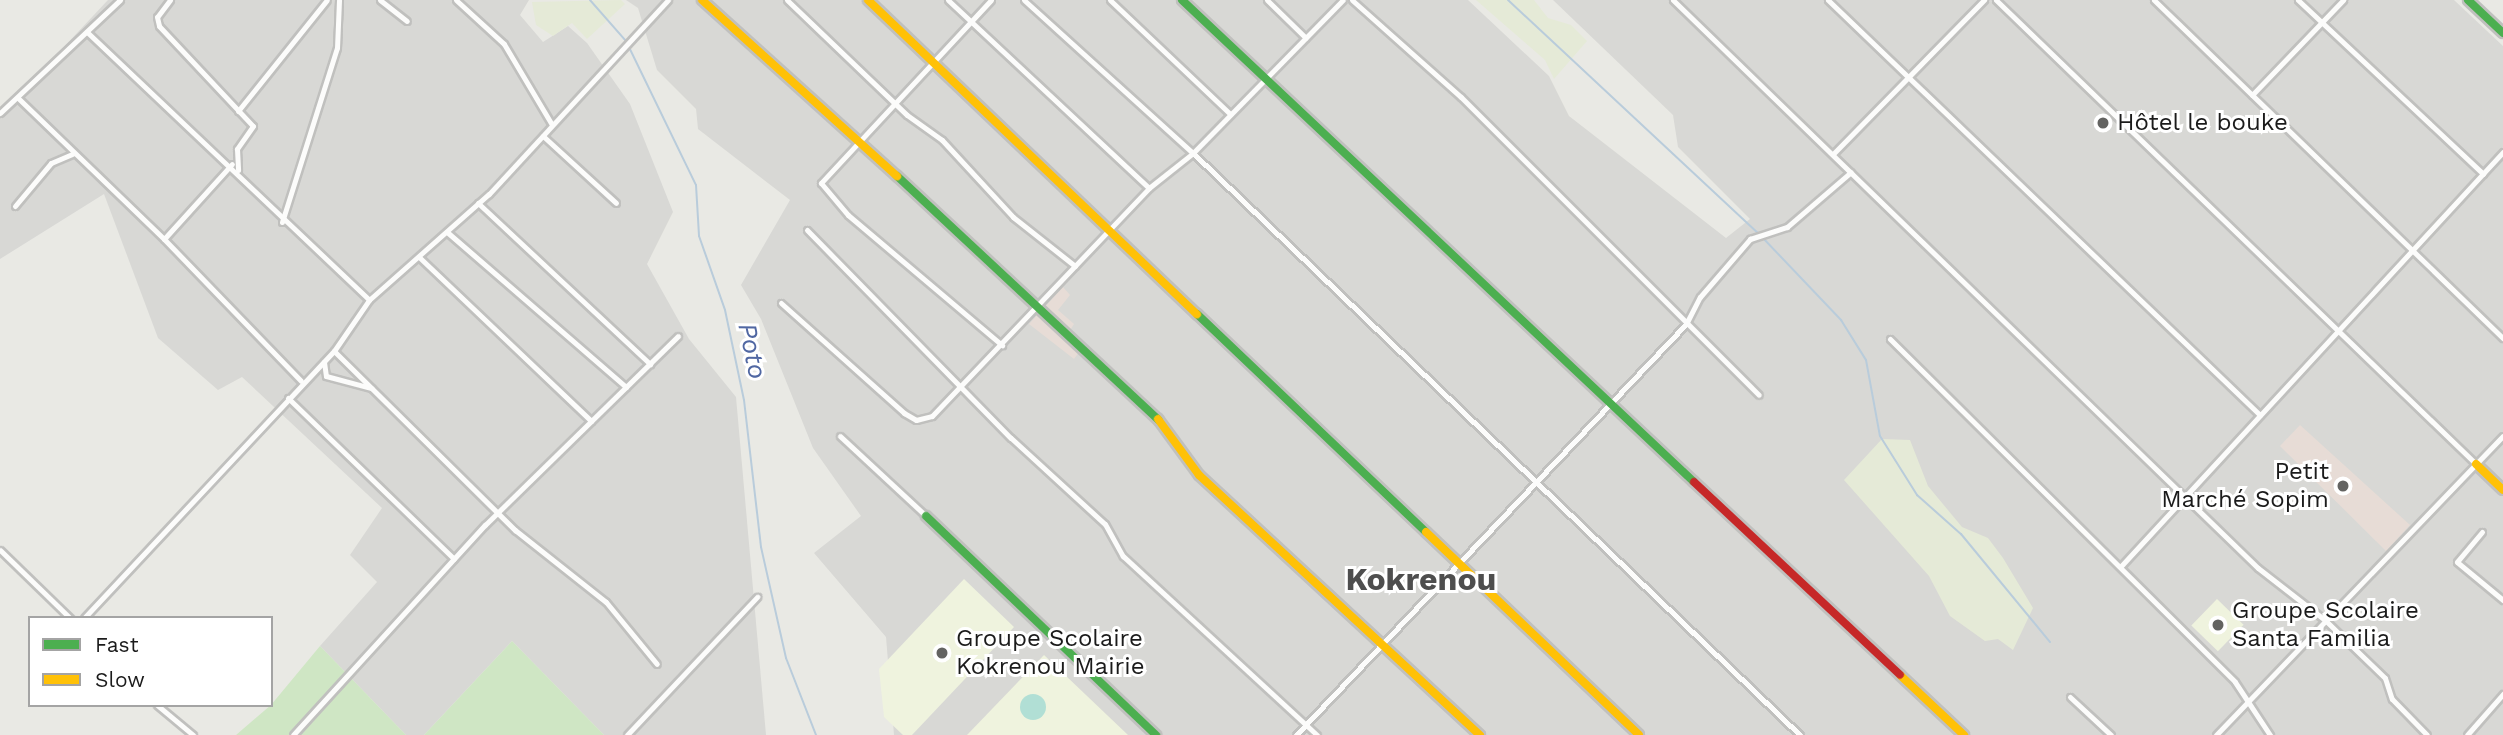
<!DOCTYPE html>
<html>
<head>
<meta charset="utf-8">
<style>
	body { margin:0 }
	#map { position:relative; width:2503px; height:735px; overflow:hidden; background:#e9e9e4; font-family:"Work Sans",sans-serif }
	div>[style] { position:absolute }
	[style*='--x'] { left:calc(var(--x)*1px); top:calc(var(--y)*1px); width:calc(var(--w)*1px); rotate:calc(var(--a)*1deg) }
	.residential>* { inset:0; background:#d8d8d5 }
	.commercial>* { inset:0; background:#e7dcd6 }
	.education>* { inset:0; background:#eff3de; transform-origin:0 0 }
	.farmland>* { inset:0; background:#e5ead7 }
	.grass>* { inset:0; background:#cfe6c4 }
	.pitch>* { inset:0; background:#b1dfd5 }
	.round { border-radius:50% }
	.stream>* { height:2px; margin:-1px; padding:0 1px; transform-origin:1px; border-radius:1px; background:#b9ccdb }
	.roads { filter:drop-shadow(2px 0 #c0c0be) drop-shadow(-2px 0 #c0c0be) drop-shadow(0 2px #c0c0be) drop-shadow(0 -2px #c0c0be) }
	.street>* { height:5px; margin:-2.5px; padding:0 2.5px; transform-origin:2.5px; border-radius:2.5px; background:#fcfcfb }
	.fast>* { height:8px; margin:-4px; padding:0 4px; transform-origin:4px; border-radius:4px; background:#4caf50 }
	.slow>* { height:8px; margin:-4px; padding:0 4px; transform-origin:4px; border-radius:4px; background:#ffc107 }
	.jam>* { height:8px; margin:-4px; padding:0 4px; transform-origin:4px; border-radius:4px; background:#c62828 }
	.dots>* { width:19px; height:19px; translate:-50% -50%; box-sizing:border-box; border:4px solid #fff; border-radius:50% }
	span { translate:-50% -50%; white-space:nowrap; text-align:center; line-height:1.15; -webkit-text-stroke:6px #fff; paint-order:stroke }
	.poi-label { font-size:24px; color:#1b1b1b }
	.left { translate:0 -50%; text-align:left }
	.right { translate:-100% -50%; text-align:right }
	.water-label { font-size:26px; color:#5067a2; font-style:italic }
	.district-label { font-size:32px; color:#4e4e4e; font-weight:700 }
	.legend { position:absolute; left:28px; top:616px; width:245px; height:91px; box-sizing:border-box; background:#fff; border:2px solid #a4a4a4; margin:0; padding:9px 12px; list-style:none; font-size:21px; color:#1b1b1b }
	.legend li { display:flex; align-items:center; gap:14px; height:35px }
	.legend b { width:35px; border:2px solid #a4a4a4 }
</style>
</head>
<body>
<div id="map">
	<div class="residential">
		<div style="clip-path:polygon(108px 0,529px 0,520px 15px,543px 42px,568px 26px,587px 43px,630px 104px,673px 212px,647px 264px,689px 339px,736px 397px,766px 735px,604px 735px,512px 641px,424px 735px,406px 735px,320px 646px,377px 582px,350px 555px,382px 508px,242px 377px,218px 390px,158px 338px,104px 194px,0 259px,0 115px)"></div>
		<div style="clip-path:polygon(626px 0,1468px 0,1549px 76px,1569px 116px,1726px 238px,1750px 219px,1678px 147px,1673px 115px,1553px 0,2454px 0,2503px 46px,2503px 735px,894px 735px,886px 637px,814px 553px,861px 516px,813px 448px,761px 319px,741px 285px,790px 200px,698px 129px,696px 109px,657px 70px,638px 8px)"></div>
	</div>
	<div class="commercial">
		<div style="clip-path:polygon(1063px 287px,1070px 295px,1058px 310px,1074px 324px,1066px 336px,1080px 351px,1074px 359px,1029px 324px)"></div>
		<div style="clip-path:polygon(2300px 425px,2410px 525px,2386px 551px,2280px 446px)"></div>
	</div>
	<div class="education">
		<div style="clip-path:polygon(964px 579px,1014px 627px,912px 735px,903px 735px,884px 717px,879px 669px)"></div>
		<div style="left:2217px;top:599px;width:37px;height:37px;rotate:44deg"></div>
		<div style="clip-path:polygon(1044px 655px,1128px 735px,967px 735px)"></div>
	</div>
	<div class="farmland">
		<div style="clip-path:polygon(621px 0,625px 4px,587px 39px,572px 23px,553px 36px,536px 25px,532px 2px)"></div>
		<div style="clip-path:polygon(1476px 0,1534px 0,1548px 18px,1571px 25px,1587px 41px,1554px 79px,1545px 60px)"></div>
		<div style="clip-path:polygon(1882px 439px,1910px 440px,1928px 486px,1962px 527px,1988px 538px,2003px 558px,2033px 608px,2013px 650px,1998px 639px,1985px 641px,1950px 616px,1929px 576px,1844px 480px)"></div>
	</div>
	<div class="grass">
		<div style="clip-path:polygon(512px 641px,604px 735px,424px 735px)"></div>
		<div style="clip-path:polygon(320px 646px,406px 735px,236px 735px,271px 705px)"></div>
	</div>
	<div class="pitch">
		<div class="round" style="left:1020px;top:694px;width:26px;height:26px"></div>
	</div>
	<div class="stream">
		<div style="--x:590;--y:0;--w:55;--a:48.7"></div>
		<div style="--x:626;--y:41;--w:160;--a:64.1"></div>
		<div style="--x:696;--y:185;--w:51;--a:86.6"></div>
		<div style="--x:699;--y:236;--w:78;--a:70.6"></div>
		<div style="--x:725;--y:310;--w:92;--a:78.1"></div>
		<div style="--x:744;--y:400;--w:148;--a:83.4"></div>
		<div style="--x:761;--y:547;--w:114;--a:77.3"></div>
		<div style="--x:786;--y:658;--w:83;--a:68.7"></div>
		<div style="--x:1508;--y:0;--w:342;--a:43"></div>
		<div style="--x:1762;--y:237;--w:115;--a:46.4"></div>
		<div style="--x:1841;--y:320;--w:47;--a:58"></div>
		<div style="--x:1866;--y:360;--w:77;--a:79.6"></div>
		<div style="--x:1880;--y:436;--w:70;--a:57.9"></div>
		<div style="--x:1917;--y:495;--w:59;--a:41.6"></div>
		<div style="--x:1961;--y:534;--w:140;--a:50.5"></div>
	</div>
	<div class="roads">
		<div class="street">
			<div style="--x:170;--y:0;--w:21;--a:127"></div>
			<div style="--x:157;--y:17;--w:9;--a:77"></div>
			<div style="--x:159;--y:26;--w:137;--a:46.8"></div>
			<div style="--x:253;--y:126;--w:28;--a:125"></div>
			<div style="--x:237;--y:149;--w:21;--a:87"></div>
			<div style="--x:380;--y:0;--w:34;--a:38"></div>
			<div style="--x:456;--y:0;--w:65;--a:42.5"></div>
			<div style="--x:504;--y:44;--w:94;--a:59.3"></div>
			<div style="--x:787;--y:0;--w:166;--a:43.8"></div>
			<div style="--x:907;--y:115;--w:43;--a:35.5"></div>
			<div style="--x:942;--y:140;--w:105;--a:47.3"></div>
			<div style="--x:1013;--y:217;--w:79;--a:38.3"></div>
			<div style="--x:948;--y:0;--w:275;--a:43.1"></div>
			<div style="--x:991;--y:0;--w:250;--a:132.9"></div>
			<div style="--x:821;--y:183;--w:42;--a:49.8"></div>
			<div style="--x:848;--y:215;--w:202;--a:40.2"></div>
			<div style="--x:1024;--y:0;--w:228;--a:42.2"></div>
			<div style="--x:1193;--y:153;--w:841;--a:43.8"></div>
			<div style="--x:1110;--y:0;--w:166;--a:43.5"></div>
			<div style="--x:1267;--y:0;--w:54;--a:44.3"></div>
			<div style="--x:1352;--y:0;--w:146;--a:41.7"></div>
			<div style="--x:1461;--y:97;--w:421;--a:45"></div>
			<div style="--x:1673;--y:0;--w:815;--a:44.16"></div>
			<div style="--x:2258;--y:568;--w:86;--a:37.9"></div>
			<div style="--x:2326;--y:621;--w:82;--a:44"></div>
			<div style="--x:2385;--y:678;--w:22;--a:72"></div>
			<div style="--x:2392;--y:699;--w:50;--a:45.8"></div>
			<div style="--x:1828;--y:0;--w:599;--a:43.85"></div>
			<div style="--x:1996;--y:0;--w:668;--a:44.03"></div>
			<div style="--x:2154;--y:0;--w:486;--a:44.1"></div>
			<div style="--x:2298;--y:0;--w:254;--a:43.2"></div>
			<div style="--x:87;--y:32;--w:389;--a:43.5"></div>
			<div style="--x:2252;--y:95;--w:132;--a:-46.2"></div>
			<div style="--x:18;--y:98;--w:203;--a:44"></div>
			<div style="--x:164;--y:239;--w:101;--a:-47.8"></div>
			<div style="--x:238;--y:111;--w:142;--a:-51.3"></div>
			<div style="--x:0;--y:113;--w:165;--a:-43.3"></div>
			<div style="--x:543;--y:136;--w:99;--a:42.5"></div>
			<div style="--x:1833;--y:154;--w:216;--a:-45.6"></div>
			<div style="--x:478;--y:203;--w:236;--a:43.1"></div>
			<div style="--x:15;--y:206;--w:56;--a:-50.1"></div>
			<div style="--x:51;--y:163;--w:23;--a:-23"></div>
			<div style="--x:282;--y:222;--w:182;--a:-72.5"></div>
			<div style="--x:337;--y:48;--w:48;--a:-87.6"></div>
			<div style="--x:807;--y:230;--w:291;--a:45.6"></div>
			<div style="--x:1011;--y:438;--w:127;--a:42.5"></div>
			<div style="--x:1105;--y:524;--w:37;--a:61"></div>
			<div style="--x:1123;--y:556;--w:264;--a:42.7"></div>
			<div style="--x:447;--y:232;--w:237;--a:40.9"></div>
			<div style="--x:164;--y:239;--w:197;--a:46"></div>
			<div style="--x:419;--y:257;--w:238;--a:43.6"></div>
			<div style="--x:781;--y:303;--w:165;--a:41.8"></div>
			<div style="--x:904;--y:413;--w:14;--a:30"></div>
			<div style="--x:916;--y:420;--w:16;--a:-14"></div>
			<div style="--x:932;--y:416;--w:315;--a:-46.4"></div>
			<div style="--x:1149;--y:188;--w:56;--a:-38.5"></div>
			<div style="--x:1193;--y:153;--w:214;--a:-45.6"></div>
			<div style="--x:1890;--y:339;--w:486;--a:44.8"></div>
			<div style="--x:2235;--y:682;--w:64;--a:56.6"></div>
			<div style="--x:334;--y:351;--w:255;--a:44.7"></div>
			<div style="--x:515;--y:530;--w:116;--a:38.4"></div>
			<div style="--x:606;--y:602;--w:80;--a:50.6"></div>
			<div style="--x:324;--y:362;--w:14;--a:82"></div>
			<div style="--x:326;--y:376;--w:47;--a:14.9"></div>
			<div style="--x:288;--y:398;--w:231;--a:44.1"></div>
			<div style="--x:840;--y:436;--w:117;--a:42.9"></div>
			<div style="--x:2482;--y:532;--w:39;--a:130"></div>
			<div style="--x:2457;--y:562;--w:60;--a:39.6"></div>
			<div style="--x:0;--y:550;--w:98;--a:44.2"></div>
			<div style="--x:2122;--y:565;--w:562;--a:-47.31"></div>
			<div style="--x:84;--y:618;--w:366;--a:-46.9"></div>
			<div style="--x:334;--y:351;--w:62;--a:-55.5"></div>
			<div style="--x:369;--y:300;--w:160;--a:-41.5"></div>
			<div style="--x:489;--y:194;--w:264;--a:-47.3"></div>
			<div style="--x:2070;--y:697;--w:56;--a:42.8"></div>
			<div style="--x:157;--y:705;--w:47;--a:39.8"></div>
			<div style="--x:293;--y:735;--w:285;--a:-47.6"></div>
			<div style="--x:485;--y:525;--w:270;--a:-44.4"></div>
			<div style="--x:627;--y:735;--w:190;--a:-46.7"></div>
			<div style="--x:1296;--y:735;--w:567;--a:-46.5"></div>
			<div style="--x:1686;--y:324;--w:30;--a:-63"></div>
			<div style="--x:1700;--y:297;--w:77;--a:-49.2"></div>
			<div style="--x:1750;--y:239;--w:39;--a:-18"></div>
			<div style="--x:1787;--y:227;--w:84;--a:-40.7"></div>
			<div style="--x:2216;--y:735;--w:414;--a:-46.2"></div>
			<div style="--x:2467;--y:735;--w:55;--a:-48.7"></div>
		</div>
		<div class="fast">
			<div style="--x:1182;--y:0;--w:703;--a:43.27"></div>
			<div style="--x:2468;--y:0;--w:48;--a:43.3"></div>
			<div style="--x:897;--y:176;--w:357;--a:43"></div>
			<div style="--x:1197;--y:314;--w:316;--a:43.6"></div>
			<div style="--x:926;--y:516;--w:318;--a:43.6"></div>
		</div>
		<div class="slow">
			<div style="--x:702;--y:0;--w:263;--a:42.1"></div>
			<div style="--x:868;--y:0;--w:455;--a:43.7"></div>
			<div style="--x:1158;--y:419;--w:69;--a:53.8"></div>
			<div style="--x:1199;--y:475;--w:383;--a:42.8"></div>
			<div style="--x:2476;--y:464;--w:37;--a:44"></div>
			<div style="--x:1426;--y:532;--w:294;--a:43.6"></div>
			<div style="--x:1900;--y:675;--w:88;--a:43.2"></div>
		</div>
		<div class="jam">
			<div style="--x:1694;--y:482;--w:282;--a:43.1"></div>
		</div>
	</div>
	<div class="dots">
		<div style="left:2103px;top:123px;background:#636361"></div>
		<div style="left:2343px;top:486px;background:#636361"></div>
		<div style="left:2218px;top:625px;background:#636361"></div>
		<div style="left:942px;top:653px;background:#636361"></div>
	</div>
	<div class="poi-label">
		<span class="left" style="left:2117px;top:123px">Hôtel le bouke</span>
		<span class="right" style="left:2329px;top:486px">Petit<br>Marché Sopim</span>
		<span class="left" style="left:2232px;top:625px">Groupe Scolaire<br>Santa Familia</span>
		<span class="left" style="left:956px;top:653px">Groupe Scolaire<br>Kokrenou Mairie</span>
	</div>
	<div class="water-label">
		<span style="left:752px;top:351px;rotate:78deg">Poto</span>
	</div>
	<div class="district-label">
		<span style="left:1421px;top:579px">Kokrenou</span>
	</div>
	<ul class="legend">
	<li><b style="height:9px;background:#4caf50"></b>Fast</li>
	<li><b style="height:9px;background:#ffc107"></b>Slow</li>
	</ul>
</div>
</body>
</html>
